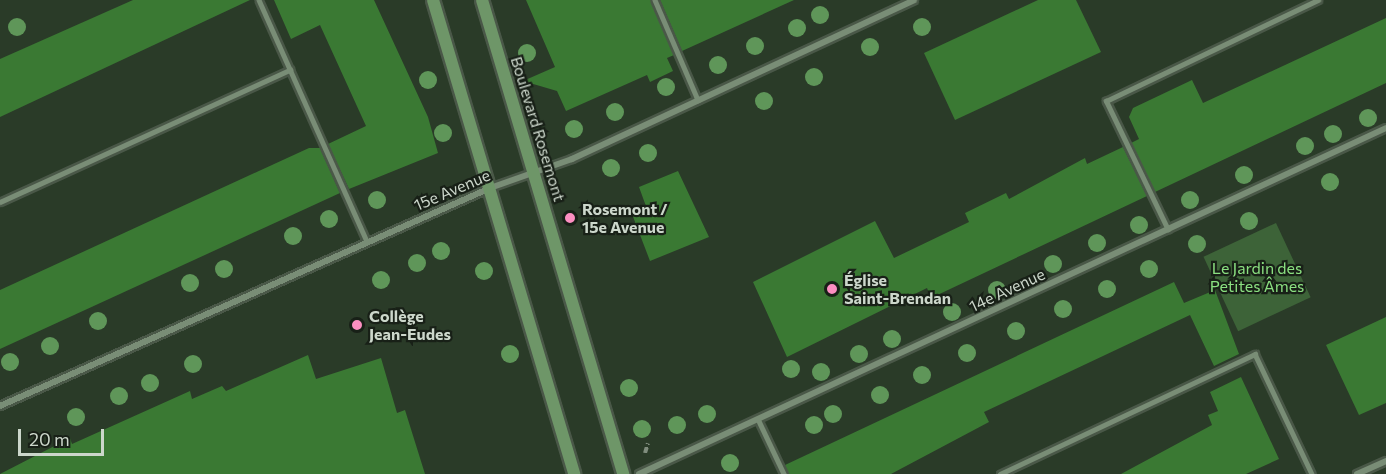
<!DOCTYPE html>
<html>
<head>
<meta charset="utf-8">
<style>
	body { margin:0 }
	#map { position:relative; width:1386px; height:474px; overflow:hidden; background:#2a3b28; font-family:Commissioner,sans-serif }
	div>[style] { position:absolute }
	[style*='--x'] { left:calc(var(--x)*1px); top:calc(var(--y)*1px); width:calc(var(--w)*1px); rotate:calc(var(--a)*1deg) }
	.green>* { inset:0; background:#3d6338; transform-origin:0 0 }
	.building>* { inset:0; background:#3a7933 }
	.path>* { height:4px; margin-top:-2px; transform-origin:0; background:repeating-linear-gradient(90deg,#808d7e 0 6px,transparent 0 9px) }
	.roads { filter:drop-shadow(2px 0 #4a5848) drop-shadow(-2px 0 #4a5848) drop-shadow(0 2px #4a5848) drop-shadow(0 -2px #4a5848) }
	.lane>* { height:4.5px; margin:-2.25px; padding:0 2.25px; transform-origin:2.25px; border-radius:2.25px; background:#798d76 }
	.street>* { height:6px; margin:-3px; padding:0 3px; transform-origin:3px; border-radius:3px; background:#798d76 }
	.secondary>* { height:12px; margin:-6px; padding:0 6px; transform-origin:6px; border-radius:6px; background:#6e9668 }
	.trees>* { width:18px; height:18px; margin:-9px; border-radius:50%; background:#5f9659 }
	.dots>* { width:16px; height:16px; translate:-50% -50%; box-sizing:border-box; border:3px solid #182017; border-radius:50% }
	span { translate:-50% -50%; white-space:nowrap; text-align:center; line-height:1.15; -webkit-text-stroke:4.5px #182017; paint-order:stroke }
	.street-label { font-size:16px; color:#ccd7cb }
	.poi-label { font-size:16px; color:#ccd7cb; font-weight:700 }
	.left { translate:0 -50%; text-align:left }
	.park-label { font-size:16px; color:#8be081 }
	.scale { position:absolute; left:18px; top:429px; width:86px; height:27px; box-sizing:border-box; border:3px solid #ccd7cb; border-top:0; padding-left:8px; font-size:18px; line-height:21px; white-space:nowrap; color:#ccd7cb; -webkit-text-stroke:4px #182017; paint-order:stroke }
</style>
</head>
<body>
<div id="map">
	<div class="green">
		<div style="left:1276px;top:223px;width:82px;height:80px;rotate:65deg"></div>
	</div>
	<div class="building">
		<div style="clip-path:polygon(133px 0,250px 0,0 117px,0 59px)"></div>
		<div style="clip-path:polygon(274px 0,374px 0,428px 117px,438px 153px,349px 189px,328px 144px,366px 126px,320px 25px,291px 39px)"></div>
		<div style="clip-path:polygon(526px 0,651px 0,674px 55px,667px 58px,673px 71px,650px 82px,647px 75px,566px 111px,557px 91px,523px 81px,555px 67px)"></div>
		<div style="clip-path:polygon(660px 0,794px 0,682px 51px)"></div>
		<div style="clip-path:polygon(1038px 0,1076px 0,1101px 52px,955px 120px,924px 53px)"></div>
		<div style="clip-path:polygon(1386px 18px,1386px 83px,1155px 192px,1131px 143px,1139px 139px,1129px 117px,1133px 108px,1192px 80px,1203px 103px)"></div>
		<div style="clip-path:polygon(1123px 147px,1147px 196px,931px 298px,927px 288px,787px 357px,753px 282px,875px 221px,894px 258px,969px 222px,965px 213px,1006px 193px,1009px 199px,1085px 158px,1087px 164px)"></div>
		<div style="clip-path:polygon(309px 148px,320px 148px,340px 193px,0 349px,0 290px)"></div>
		<div style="clip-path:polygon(678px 171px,709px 237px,650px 261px,632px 214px,647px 209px,639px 187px)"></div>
		<div style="clip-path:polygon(1174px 282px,1184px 303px,1215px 290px,1239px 354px,1214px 366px,1190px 315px,984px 412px,989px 422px,891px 474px,788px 474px,785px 465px)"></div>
		<div style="clip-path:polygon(1386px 317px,1386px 403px,1359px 415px,1326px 345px)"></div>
		<div style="clip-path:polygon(308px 355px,316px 379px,381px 358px,397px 413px,405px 410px,425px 474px,0 474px,70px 438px,72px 444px,190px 391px,192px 399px,222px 386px,226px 391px)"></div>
		<div style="clip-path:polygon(1241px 377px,1279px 459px,1246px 474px,1121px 474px,1212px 425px,1208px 415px,1218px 411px,1210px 392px)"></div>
	</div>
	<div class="path">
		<div style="--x:645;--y:453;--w:10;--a:-73"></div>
	</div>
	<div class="roads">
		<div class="lane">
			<div style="--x:259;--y:0;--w:264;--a:65.9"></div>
			<div style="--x:655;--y:0;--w:109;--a:66.7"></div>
			<div style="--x:0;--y:202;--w:319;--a:-24.5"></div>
			<div style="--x:1168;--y:230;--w:143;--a:-115.7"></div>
			<div style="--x:1106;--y:101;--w:235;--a:-25.5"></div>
			<div style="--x:759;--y:421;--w:59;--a:64.7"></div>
			<div style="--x:1000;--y:474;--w:282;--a:-25.2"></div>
			<div style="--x:1255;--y:354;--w:133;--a:64.6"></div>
		</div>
		<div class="street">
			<div style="--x:0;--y:406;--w:536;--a:-23.98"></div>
			<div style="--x:490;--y:188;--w:87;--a:-19.5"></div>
			<div style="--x:572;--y:159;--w:377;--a:-24.9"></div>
			<div style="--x:639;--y:474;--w:823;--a:-24.85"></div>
			<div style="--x:1357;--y:474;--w:32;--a:-24"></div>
		</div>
		<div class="secondary">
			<div style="--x:433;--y:0;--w:495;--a:73.4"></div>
			<div style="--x:482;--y:0;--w:495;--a:73.4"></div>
		</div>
	</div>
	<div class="trees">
		<div style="left:820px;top:15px"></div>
		<div style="left:17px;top:27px"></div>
		<div style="left:922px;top:27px"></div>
		<div style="left:797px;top:28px"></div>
		<div style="left:755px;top:46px"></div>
		<div style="left:870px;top:47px"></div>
		<div style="left:527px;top:53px"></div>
		<div style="left:718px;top:65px"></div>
		<div style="left:814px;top:77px"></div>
		<div style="left:428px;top:80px"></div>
		<div style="left:666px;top:87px"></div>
		<div style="left:764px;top:101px"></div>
		<div style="left:615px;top:112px"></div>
		<div style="left:1368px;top:118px"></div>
		<div style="left:574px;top:129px"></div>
		<div style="left:443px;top:133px"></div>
		<div style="left:1333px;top:134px"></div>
		<div style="left:1305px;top:146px"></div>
		<div style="left:648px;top:153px"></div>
		<div style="left:611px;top:168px"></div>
		<div style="left:1244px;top:175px"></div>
		<div style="left:1330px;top:182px"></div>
		<div style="left:377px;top:200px"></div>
		<div style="left:1190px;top:200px"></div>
		<div style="left:329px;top:219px"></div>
		<div style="left:1249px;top:221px"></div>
		<div style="left:1139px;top:225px"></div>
		<div style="left:293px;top:236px"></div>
		<div style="left:1097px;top:243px"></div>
		<div style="left:1197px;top:244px"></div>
		<div style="left:441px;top:251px"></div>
		<div style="left:417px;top:263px"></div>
		<div style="left:1053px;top:264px"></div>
		<div style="left:224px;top:269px"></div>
		<div style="left:1149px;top:269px"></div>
		<div style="left:484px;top:271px"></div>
		<div style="left:381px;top:280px"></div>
		<div style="left:190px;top:283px"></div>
		<div style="left:1107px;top:289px"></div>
		<div style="left:997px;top:290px"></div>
		<div style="left:1063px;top:309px"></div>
		<div style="left:952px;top:312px"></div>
		<div style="left:98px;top:321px"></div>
		<div style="left:1016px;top:331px"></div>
		<div style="left:892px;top:339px"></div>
		<div style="left:50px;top:346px"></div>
		<div style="left:967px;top:353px"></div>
		<div style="left:510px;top:354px"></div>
		<div style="left:859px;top:354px"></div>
		<div style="left:10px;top:362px"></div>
		<div style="left:193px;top:364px"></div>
		<div style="left:791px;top:369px"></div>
		<div style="left:821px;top:372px"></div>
		<div style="left:922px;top:375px"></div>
		<div style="left:150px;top:383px"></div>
		<div style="left:629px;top:388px"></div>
		<div style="left:880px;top:395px"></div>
		<div style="left:119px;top:396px"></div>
		<div style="left:707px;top:414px"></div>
		<div style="left:833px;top:414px"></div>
		<div style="left:76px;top:417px"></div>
		<div style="left:677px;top:425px"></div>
		<div style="left:814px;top:425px"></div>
		<div style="left:642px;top:429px"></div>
		<div style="left:730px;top:463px"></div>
	</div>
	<div class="dots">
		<div style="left:570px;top:218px;background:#fc8fc1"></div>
		<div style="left:832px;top:289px;background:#fc8fc1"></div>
		<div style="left:357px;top:325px;background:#fc8fc1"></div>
	</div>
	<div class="street-label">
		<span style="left:538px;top:129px;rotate:73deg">Boulevard Rosemont</span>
		<span style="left:452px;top:190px;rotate:-23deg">15e Avenue</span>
		<span style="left:1007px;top:290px;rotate:-25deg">14e Avenue</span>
	</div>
	<div class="poi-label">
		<span class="left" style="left:582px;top:218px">Rosemont /<br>15e Avenue</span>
		<span class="left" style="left:844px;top:289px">Église<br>Saint-Brendan</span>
		<span class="left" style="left:369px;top:325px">Collège<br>Jean-Eudes</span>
	</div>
	<div class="park-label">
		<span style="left:1257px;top:277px">Le Jardin des<br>Petites Âmes</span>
	</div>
	<div class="scale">20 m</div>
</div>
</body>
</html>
